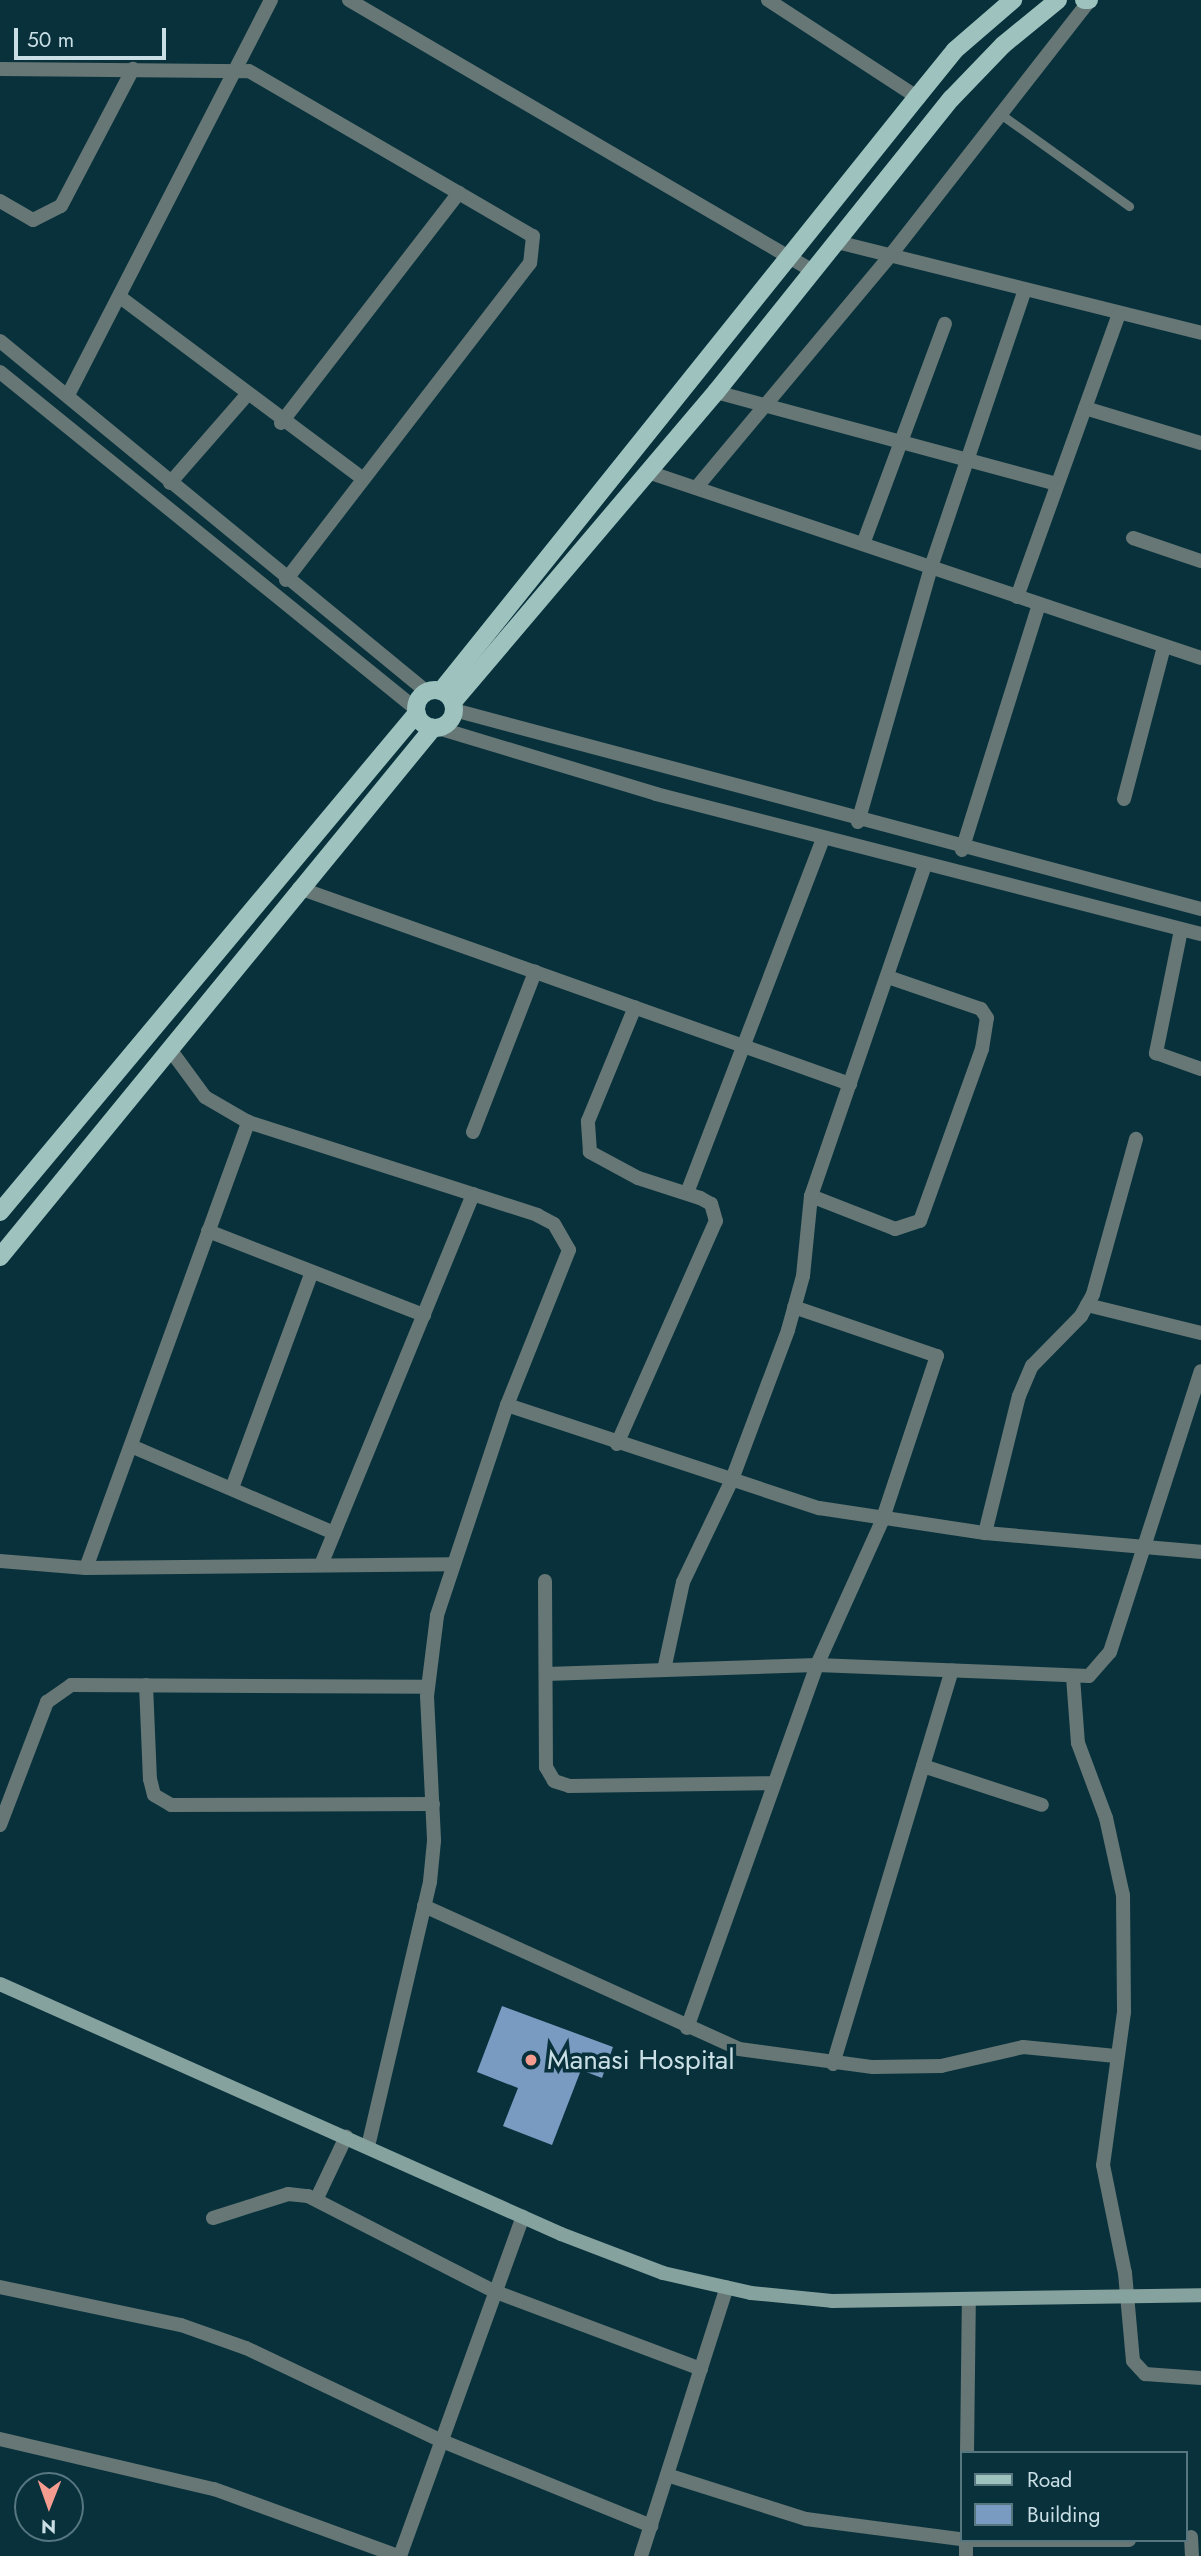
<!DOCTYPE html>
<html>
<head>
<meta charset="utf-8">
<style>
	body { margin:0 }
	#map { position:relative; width:1201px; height:2556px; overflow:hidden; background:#08313c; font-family:Jost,sans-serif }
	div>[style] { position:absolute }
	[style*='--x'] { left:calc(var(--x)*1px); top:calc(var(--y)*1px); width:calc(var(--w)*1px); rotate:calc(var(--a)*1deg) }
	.building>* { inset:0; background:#7a9bc1 }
	.service>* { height:9px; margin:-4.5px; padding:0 4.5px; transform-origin:4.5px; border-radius:4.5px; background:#667775 }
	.minor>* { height:14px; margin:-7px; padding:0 7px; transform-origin:7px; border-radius:7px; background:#667775 }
	.secondary>* { height:14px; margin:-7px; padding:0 7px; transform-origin:7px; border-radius:7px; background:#86a29e }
	.primary>* { height:18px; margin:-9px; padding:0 9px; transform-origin:9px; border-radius:9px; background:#9ec3be }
	.primary>.ring { margin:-9px; padding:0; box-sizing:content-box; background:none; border:18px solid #9ec3be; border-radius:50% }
	.dots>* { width:19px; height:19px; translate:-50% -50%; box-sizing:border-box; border:4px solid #08313c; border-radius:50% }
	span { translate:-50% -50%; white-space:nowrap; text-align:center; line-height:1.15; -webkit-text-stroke:7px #08313c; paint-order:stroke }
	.poi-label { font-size:28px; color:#cadee5 }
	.left { translate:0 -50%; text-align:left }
	.legend { position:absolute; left:960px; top:2451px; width:228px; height:91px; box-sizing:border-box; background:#08313c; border:2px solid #567680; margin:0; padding:9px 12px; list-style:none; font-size:21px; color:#cadee5 }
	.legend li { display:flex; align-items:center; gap:14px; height:35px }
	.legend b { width:35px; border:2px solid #567680 }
	.north { position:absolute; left:14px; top:2472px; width:70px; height:70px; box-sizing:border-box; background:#08313c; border:2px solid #567680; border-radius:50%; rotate:181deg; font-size:19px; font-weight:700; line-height:28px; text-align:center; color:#cadee5 }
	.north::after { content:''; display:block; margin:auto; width:24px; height:32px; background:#f59c91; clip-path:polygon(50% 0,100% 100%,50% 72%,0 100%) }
	.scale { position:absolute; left:14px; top:28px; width:152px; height:32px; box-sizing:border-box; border:4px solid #cadee5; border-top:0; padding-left:9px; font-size:21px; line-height:24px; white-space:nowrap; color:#cadee5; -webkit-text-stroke:5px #08313c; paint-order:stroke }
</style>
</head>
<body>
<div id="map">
	<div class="building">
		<div style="clip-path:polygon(502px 2006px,613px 2047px,602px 2078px,581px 2070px,552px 2145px,503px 2126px,518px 2088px,477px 2072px)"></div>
	</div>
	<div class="service">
		<div style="--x:999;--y:113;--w:160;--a:35.6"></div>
	</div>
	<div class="minor">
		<div style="--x:349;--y:0;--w:537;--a:30.29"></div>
		<div style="--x:768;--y:0;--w:178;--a:33.1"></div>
		<div style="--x:0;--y:69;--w:249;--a:0.5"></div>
		<div style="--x:249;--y:71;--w:328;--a:30.2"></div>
		<div style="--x:533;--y:236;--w:27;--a:96"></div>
		<div style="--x:530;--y:263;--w:400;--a:127.6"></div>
		<div style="--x:0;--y:201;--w:38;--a:30"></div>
		<div style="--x:33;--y:220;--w:31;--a:-27"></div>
		<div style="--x:61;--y:206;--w:155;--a:-62.3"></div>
		<div style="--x:837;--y:242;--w:375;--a:14"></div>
		<div style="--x:120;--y:297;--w:302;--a:36.8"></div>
		<div style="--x:0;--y:341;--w:553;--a:39.42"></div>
		<div style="--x:0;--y:372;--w:535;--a:39.01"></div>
		<div style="--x:716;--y:392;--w:353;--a:15.1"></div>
		<div style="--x:68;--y:395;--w:444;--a:-62.8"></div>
		<div style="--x:1085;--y:408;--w:121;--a:16.8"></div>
		<div style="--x:281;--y:423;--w:291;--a:-52.3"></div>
		<div style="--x:648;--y:472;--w:583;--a:18.59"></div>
		<div style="--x:170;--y:483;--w:116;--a:-48.9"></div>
		<div style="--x:696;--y:488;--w:307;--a:-50.1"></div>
		<div style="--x:893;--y:252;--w:320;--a:-52"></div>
		<div style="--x:1133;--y:538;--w:72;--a:18.7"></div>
		<div style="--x:863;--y:544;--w:235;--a:-69.6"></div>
		<div style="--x:1017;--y:597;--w:301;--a:-70.2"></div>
		<div style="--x:454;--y:710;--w:773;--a:14.92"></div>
		<div style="--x:438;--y:728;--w:228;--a:16.8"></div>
		<div style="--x:656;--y:794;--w:563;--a:14.41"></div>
		<div style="--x:1124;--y:799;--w:158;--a:-75.3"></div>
		<div style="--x:858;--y:822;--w:265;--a:-74"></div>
		<div style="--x:931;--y:567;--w:293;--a:-71.3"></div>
		<div style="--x:962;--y:850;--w:258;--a:-72.6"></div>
		<div style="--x:299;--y:888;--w:585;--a:19.58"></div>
		<div style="--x:1181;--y:930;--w:126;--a:101.5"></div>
		<div style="--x:1156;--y:1053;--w:48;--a:19.6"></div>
		<div style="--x:169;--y:1048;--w:61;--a:53.7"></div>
		<div style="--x:205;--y:1097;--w:50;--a:30.2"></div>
		<div style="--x:248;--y:1122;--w:304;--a:17.8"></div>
		<div style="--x:537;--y:1215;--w:19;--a:28"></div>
		<div style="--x:554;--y:1224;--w:30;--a:60"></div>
		<div style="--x:569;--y:1250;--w:167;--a:111.8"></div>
		<div style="--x:507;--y:1405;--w:222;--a:108.4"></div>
		<div style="--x:437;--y:1616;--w:81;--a:97.1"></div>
		<div style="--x:427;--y:1696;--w:145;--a:87.2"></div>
		<div style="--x:434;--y:1841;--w:41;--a:95.6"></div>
		<div style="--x:430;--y:1882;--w:271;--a:103.2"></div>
		<div style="--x:473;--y:1132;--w:172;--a:-68.8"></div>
		<div style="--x:687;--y:1193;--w:380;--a:-69"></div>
		<div style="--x:811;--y:1196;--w:90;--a:21.4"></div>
		<div style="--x:895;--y:1229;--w:26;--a:-18"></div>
		<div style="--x:920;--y:1221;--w:183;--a:-70.2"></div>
		<div style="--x:982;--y:1049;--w:31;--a:-81"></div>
		<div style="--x:987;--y:1018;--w:11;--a:-124"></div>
		<div style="--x:981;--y:1009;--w:98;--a:-161"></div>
		<div style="--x:208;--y:1231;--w:232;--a:21.3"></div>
		<div style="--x:1087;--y:1305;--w:117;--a:13.8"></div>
		<div style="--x:507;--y:1405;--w:329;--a:18.3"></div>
		<div style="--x:819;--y:1508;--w:168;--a:8.6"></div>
		<div style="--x:985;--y:1533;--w:217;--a:5"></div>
		<div style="--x:617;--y:1444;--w:244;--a:-66.1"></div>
		<div style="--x:716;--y:1221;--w:18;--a:-106"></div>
		<div style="--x:711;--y:1204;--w:13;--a:-151"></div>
		<div style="--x:700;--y:1198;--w:65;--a:-162.1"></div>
		<div style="--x:638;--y:1178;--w:55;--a:-151.6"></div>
		<div style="--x:590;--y:1152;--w:31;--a:-94"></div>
		<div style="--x:588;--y:1121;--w:123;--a:-67.6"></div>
		<div style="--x:131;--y:1446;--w:221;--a:23.2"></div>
		<div style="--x:232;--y:1488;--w:230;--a:-69.7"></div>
		<div style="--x:985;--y:1533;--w:141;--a:-76.1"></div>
		<div style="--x:1019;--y:1396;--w:33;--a:-67"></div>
		<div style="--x:1032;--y:1366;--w:70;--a:-45.6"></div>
		<div style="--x:1081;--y:1316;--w:25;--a:-61"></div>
		<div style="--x:1093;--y:1294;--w:161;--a:-74.5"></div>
		<div style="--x:0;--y:1561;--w:86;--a:4.7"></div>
		<div style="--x:86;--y:1568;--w:366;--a:-0.6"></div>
		<div style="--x:321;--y:1565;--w:401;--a:-67.7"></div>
		<div style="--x:86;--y:1568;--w:475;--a:-70"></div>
		<div style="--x:545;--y:1581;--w:186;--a:89.7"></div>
		<div style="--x:546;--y:1767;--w:16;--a:60"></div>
		<div style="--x:554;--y:1781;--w:16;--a:18"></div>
		<div style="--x:569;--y:1786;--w:205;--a:-0.8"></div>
		<div style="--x:664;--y:1670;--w:90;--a:-77.8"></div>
		<div style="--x:683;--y:1582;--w:111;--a:-64.4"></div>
		<div style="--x:731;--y:1482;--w:162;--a:-69.4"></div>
		<div style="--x:788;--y:1330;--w:56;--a:-74.5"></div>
		<div style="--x:803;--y:1276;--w:80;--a:-84.3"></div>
		<div style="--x:811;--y:1196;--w:351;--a:-71"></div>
		<div style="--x:546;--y:1674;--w:271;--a:-1.9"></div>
		<div style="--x:817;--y:1665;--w:272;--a:2.3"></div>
		<div style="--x:1089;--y:1676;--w:32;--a:-49"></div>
		<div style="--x:1110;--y:1652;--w:295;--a:-72.1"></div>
		<div style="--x:1073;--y:1677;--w:66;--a:85.7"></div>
		<div style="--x:1078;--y:1743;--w:80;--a:69.5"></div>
		<div style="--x:1106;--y:1818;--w:79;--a:77.6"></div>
		<div style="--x:1123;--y:1895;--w:117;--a:89.5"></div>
		<div style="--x:1124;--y:2012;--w:154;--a:97.8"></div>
		<div style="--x:1103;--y:2165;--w:110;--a:78.5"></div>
		<div style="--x:1125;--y:2273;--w:88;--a:84.8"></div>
		<div style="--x:1133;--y:2361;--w:18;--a:47"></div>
		<div style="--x:1145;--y:2374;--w:56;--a:4.1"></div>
		<div style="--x:146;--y:1685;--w:94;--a:87.6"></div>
		<div style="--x:150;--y:1779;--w:16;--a:76"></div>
		<div style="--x:154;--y:1795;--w:20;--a:30"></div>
		<div style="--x:171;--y:1805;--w:262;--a:-0.2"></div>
		<div style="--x:923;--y:1766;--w:125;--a:18.1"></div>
		<div style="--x:0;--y:1825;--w:132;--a:-69.1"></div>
		<div style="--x:47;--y:1702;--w:29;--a:-35"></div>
		<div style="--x:71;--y:1685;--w:356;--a:0.3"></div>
		<div style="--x:424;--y:1906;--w:346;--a:24.4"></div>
		<div style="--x:739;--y:2049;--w:135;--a:7.7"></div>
		<div style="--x:873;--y:2067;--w:68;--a:-0.8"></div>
		<div style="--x:941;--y:2066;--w:84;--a:-13"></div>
		<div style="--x:1023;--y:2047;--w:93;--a:5.5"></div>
		<div style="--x:687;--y:2028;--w:386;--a:-70.3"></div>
		<div style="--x:817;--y:1665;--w:158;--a:-65.7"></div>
		<div style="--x:882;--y:1521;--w:174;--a:-71.6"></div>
		<div style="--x:937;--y:1356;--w:151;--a:-161.1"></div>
		<div style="--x:833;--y:2064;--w:411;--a:-73.2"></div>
		<div style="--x:317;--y:2198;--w:68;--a:-64.6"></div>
		<div style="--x:213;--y:2218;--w:79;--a:-17.7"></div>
		<div style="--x:288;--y:2194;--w:20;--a:6"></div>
		<div style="--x:308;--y:2196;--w:211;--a:27.1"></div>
		<div style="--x:496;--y:2292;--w:219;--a:20.6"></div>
		<div style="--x:0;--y:2287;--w:185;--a:11.9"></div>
		<div style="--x:181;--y:2325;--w:69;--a:19.5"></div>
		<div style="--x:246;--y:2348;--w:217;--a:25.4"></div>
		<div style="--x:442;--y:2441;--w:226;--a:22.1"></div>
		<div style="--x:0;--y:2439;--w:220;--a:13.2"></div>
		<div style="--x:214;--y:2489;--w:196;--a:20"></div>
		<div style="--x:967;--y:2453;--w:153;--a:-89.3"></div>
		<div style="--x:667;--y:2475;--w:146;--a:17.6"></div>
		<div style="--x:806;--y:2519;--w:156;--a:7.4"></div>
		<div style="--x:1191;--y:2537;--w:19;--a:87"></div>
		<div style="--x:968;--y:2540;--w:161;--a:0"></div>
		<div style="--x:400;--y:2556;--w:361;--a:-70.1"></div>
		<div style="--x:641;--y:2556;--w:282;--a:-72.3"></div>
		<div style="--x:966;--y:2556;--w:16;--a:-90"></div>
	</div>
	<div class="secondary">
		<div style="--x:0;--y:1984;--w:614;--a:24.02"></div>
		<div style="--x:561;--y:2234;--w:109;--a:20.9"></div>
		<div style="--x:663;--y:2273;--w:90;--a:12.8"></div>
		<div style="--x:751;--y:2293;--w:81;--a:5.6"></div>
		<div style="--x:832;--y:2301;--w:369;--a:-0.9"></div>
	</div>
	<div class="primary">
		<div style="--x:1084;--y:0;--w:5;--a:0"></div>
		<div class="ring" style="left:416px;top:690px;width:20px;height:20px"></div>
		<div style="--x:441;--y:691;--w:761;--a:-51.29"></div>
		<div style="--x:917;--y:97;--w:60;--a:-51"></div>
		<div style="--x:955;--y:50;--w:77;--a:-40.8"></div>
		<div style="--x:453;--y:702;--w:407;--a:-49.7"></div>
		<div style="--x:716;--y:392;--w:376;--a:-51.3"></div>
		<div style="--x:951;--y:99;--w:75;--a:-46.1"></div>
		<div style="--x:1003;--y:45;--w:71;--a:-39.3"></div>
		<div style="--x:0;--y:1212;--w:650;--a:-50.12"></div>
		<div style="--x:0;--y:1257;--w:684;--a:-50.7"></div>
	</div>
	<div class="dots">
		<div style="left:531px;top:2060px;background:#f59c91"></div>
	</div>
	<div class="poi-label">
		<span class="left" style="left:547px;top:2060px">Manasi Hospital</span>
	</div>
	<ul class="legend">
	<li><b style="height:9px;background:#9ec3be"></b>Road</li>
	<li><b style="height:19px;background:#7a9bc1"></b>Building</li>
	</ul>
	<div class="north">N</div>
	<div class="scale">50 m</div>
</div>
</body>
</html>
